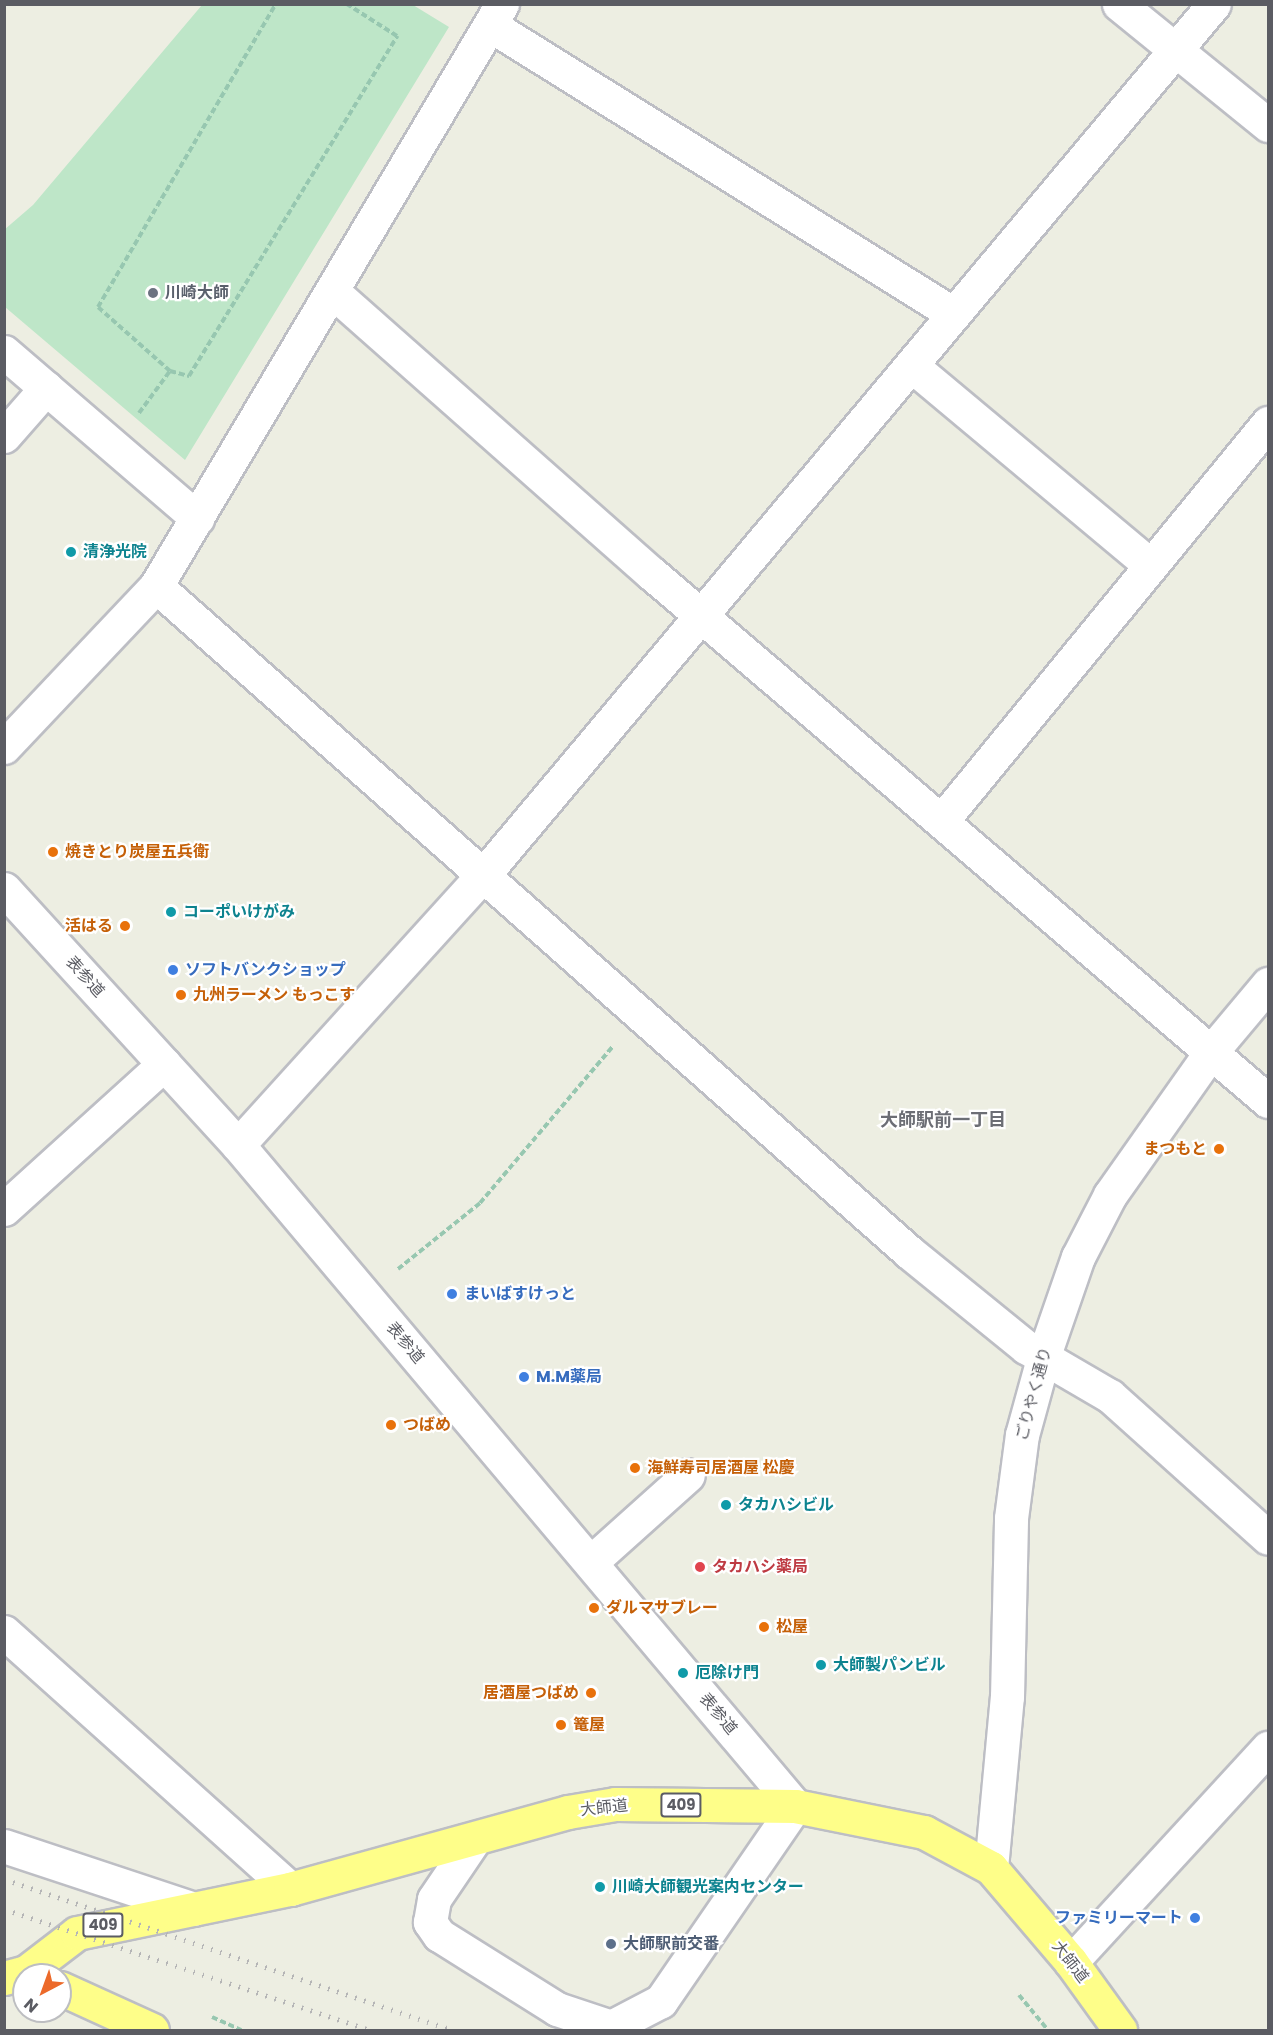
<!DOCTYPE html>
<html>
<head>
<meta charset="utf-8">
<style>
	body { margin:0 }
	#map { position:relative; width:1273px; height:2035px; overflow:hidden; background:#edeee2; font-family:Poppins,"Noto Sans JP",sans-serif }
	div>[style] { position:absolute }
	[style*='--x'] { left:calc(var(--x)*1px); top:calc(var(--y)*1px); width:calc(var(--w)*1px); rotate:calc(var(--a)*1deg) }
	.green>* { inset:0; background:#bee6c8 }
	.path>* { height:4px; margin-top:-2px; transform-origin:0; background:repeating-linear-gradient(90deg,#97c7b0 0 6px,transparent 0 9px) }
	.roads { filter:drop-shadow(2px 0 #bdbec4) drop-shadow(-2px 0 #bdbec4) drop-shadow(0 2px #bdbec4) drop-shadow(0 -2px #bdbec4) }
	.minor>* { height:33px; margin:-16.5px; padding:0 16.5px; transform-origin:16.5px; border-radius:16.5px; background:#fff }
	.highway>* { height:33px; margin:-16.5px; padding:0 16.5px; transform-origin:16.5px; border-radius:16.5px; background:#fefe89 }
	.rail>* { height:4.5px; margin-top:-2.25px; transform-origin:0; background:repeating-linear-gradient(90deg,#b5b5b6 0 1.5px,transparent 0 9.5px) }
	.dots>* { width:16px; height:16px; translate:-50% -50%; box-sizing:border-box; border:3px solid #fff; border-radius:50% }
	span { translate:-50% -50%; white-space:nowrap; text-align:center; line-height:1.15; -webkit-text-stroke:4.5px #fff; paint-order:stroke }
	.shield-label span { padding:2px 4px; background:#fff; border:2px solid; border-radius:4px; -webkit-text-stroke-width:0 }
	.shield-label { font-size:15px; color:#5b5c63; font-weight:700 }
	.worship-label { font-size:16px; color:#5b616d; font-weight:700 }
	.left { translate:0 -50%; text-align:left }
	.culture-label { font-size:16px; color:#0d838f; font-weight:700 }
	.food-label { font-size:16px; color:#c56008; font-weight:700 }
	.right { translate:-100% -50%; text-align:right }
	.shop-label { font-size:16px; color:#366cbe; font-weight:700 }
	.street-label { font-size:16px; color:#5b5c63 }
	.health-label { font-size:16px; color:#be3a42; font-weight:700 }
	.service-label { font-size:16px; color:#4e5e75; font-weight:700 }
	.neighbourhood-label { font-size:18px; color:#6c6e75; font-weight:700 }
	.frame { position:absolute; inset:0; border:6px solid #5b5c63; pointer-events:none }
	.north { position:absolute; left:12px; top:1963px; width:60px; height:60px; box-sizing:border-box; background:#fff; border:2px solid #bdbec1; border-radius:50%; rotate:221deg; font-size:16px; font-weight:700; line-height:24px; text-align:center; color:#5b5c63 }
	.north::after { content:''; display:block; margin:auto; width:21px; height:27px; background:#ec6a2a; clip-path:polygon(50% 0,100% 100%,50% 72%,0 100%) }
</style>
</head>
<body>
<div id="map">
	<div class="green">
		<div style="clip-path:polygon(202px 5px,413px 5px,449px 27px,185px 460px,5px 307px,4px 230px,33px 205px)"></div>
	</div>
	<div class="path">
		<div style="--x:170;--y:371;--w:20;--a:15"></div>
		<div style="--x:189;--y:376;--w:399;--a:-58.5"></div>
		<div style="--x:397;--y:36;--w:59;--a:-147.4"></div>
		<div style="--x:139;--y:413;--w:52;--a:-53.6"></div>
		<div style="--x:170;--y:371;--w:96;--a:-138.4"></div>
		<div style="--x:98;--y:307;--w:351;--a:-59.6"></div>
		<div style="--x:398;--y:1269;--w:105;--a:-38.8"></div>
		<div style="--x:480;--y:1203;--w:206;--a:-49.7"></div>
		<div style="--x:1019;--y:1995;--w:45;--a:50.4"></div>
		<div style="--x:212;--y:2017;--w:32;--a:24"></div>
	</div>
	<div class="roads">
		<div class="minor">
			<div style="--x:1119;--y:4;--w:192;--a:39.1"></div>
			<div style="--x:490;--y:25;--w:544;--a:31.94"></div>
			<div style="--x:332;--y:291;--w:426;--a:41.5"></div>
			<div style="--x:651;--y:573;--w:812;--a:40.56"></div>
			<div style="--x:4;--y:352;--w:255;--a:40.7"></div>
			<div style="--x:912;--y:366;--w:310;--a:39.9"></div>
			<div style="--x:4;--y:436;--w:64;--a:-48.8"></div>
			<div style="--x:156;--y:586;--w:1005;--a:41.49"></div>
			<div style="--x:909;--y:1252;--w:151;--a:39.1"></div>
			<div style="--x:1026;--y:1347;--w:97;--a:30.3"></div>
			<div style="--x:1110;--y:1396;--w:212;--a:41.9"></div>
			<div style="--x:4;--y:747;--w:221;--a:-46.6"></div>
			<div style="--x:156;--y:586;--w:677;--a:-59.27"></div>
			<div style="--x:944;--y:818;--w:511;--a:-50.64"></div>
			<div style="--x:4;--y:889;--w:347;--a:47.6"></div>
			<div style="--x:238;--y:1145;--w:864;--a:49.88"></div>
			<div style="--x:795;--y:1806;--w:237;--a:124.5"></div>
			<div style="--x:661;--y:2001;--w:56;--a:152.5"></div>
			<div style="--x:611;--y:2027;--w:57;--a:-161.6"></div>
			<div style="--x:557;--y:2009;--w:139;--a:-147.9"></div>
			<div style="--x:439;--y:1935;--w:16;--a:-125"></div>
			<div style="--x:430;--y:1922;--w:23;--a:-80"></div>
			<div style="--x:434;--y:1899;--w:71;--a:-55.9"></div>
			<div style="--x:238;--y:1145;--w:367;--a:-47.8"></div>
			<div style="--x:485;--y:873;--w:1134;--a:-50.01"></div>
			<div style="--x:4;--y:1209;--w:216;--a:-42.2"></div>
			<div style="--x:591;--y:1562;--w:130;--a:-41.9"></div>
			<div style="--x:4;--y:1632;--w:385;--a:41.9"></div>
			<div style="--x:4;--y:1846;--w:200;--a:18.3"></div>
			<div style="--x:991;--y:1868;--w:172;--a:-84.7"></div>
			<div style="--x:1007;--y:1697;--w:179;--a:-88.7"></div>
			<div style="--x:1011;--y:1518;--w:84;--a:-82.5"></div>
			<div style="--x:1022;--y:1435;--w:83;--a:-74.6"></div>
			<div style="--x:1044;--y:1355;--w:104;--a:-70.9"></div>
			<div style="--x:1078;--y:1257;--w:70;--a:-62.7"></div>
			<div style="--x:1110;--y:1195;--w:175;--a:-54.8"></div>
			<div style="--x:1211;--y:1052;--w:89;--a:-50"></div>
			<div style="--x:1071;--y:1962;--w:291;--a:-47.4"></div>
		</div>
		<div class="highway">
			<div style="--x:4;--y:1978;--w:23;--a:-15"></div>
			<div style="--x:26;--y:1972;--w:64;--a:-37.4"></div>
			<div style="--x:77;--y:1933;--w:217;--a:-11.7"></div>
			<div style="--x:290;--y:1889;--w:288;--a:-15.5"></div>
			<div style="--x:568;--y:1812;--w:48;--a:-9.7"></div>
			<div style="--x:615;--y:1804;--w:180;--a:0.6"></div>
			<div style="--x:795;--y:1806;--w:132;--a:11.4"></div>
			<div style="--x:924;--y:1832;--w:76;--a:28.2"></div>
			<div style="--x:991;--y:1868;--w:123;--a:49.6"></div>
			<div style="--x:1071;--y:1962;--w:84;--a:54.2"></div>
			<div style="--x:60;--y:1988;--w:101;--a:24.5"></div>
		</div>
	</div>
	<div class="rail">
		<div style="--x:4;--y:1879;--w:473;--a:18.6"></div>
		<div style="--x:4;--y:1909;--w:385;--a:18.3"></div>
	</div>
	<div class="dots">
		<div style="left:153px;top:293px;background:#6b7280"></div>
		<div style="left:71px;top:552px;background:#0f9aa8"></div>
		<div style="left:53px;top:852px;background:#e8710a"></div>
		<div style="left:171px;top:912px;background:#0f9aa8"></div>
		<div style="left:125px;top:926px;background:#e8710a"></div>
		<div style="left:173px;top:970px;background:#3f7fe0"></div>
		<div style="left:181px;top:995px;background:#e8710a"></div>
		<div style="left:1219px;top:1149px;background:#e8710a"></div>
		<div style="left:452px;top:1294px;background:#3f7fe0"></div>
		<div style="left:524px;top:1377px;background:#3f7fe0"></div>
		<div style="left:391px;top:1425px;background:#e8710a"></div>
		<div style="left:635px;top:1468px;background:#e8710a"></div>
		<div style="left:726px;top:1505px;background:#0f9aa8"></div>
		<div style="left:700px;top:1567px;background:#e0444e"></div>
		<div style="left:594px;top:1608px;background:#e8710a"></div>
		<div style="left:764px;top:1627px;background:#e8710a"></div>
		<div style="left:821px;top:1665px;background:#0f9aa8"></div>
		<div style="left:683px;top:1673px;background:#0f9aa8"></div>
		<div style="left:591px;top:1693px;background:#e8710a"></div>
		<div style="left:561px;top:1725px;background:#e8710a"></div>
		<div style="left:600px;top:1887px;background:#0f9aa8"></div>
		<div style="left:1195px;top:1918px;background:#3f7fe0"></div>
		<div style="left:611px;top:1944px;background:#5c6f8a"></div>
	</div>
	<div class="shield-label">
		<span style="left:681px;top:1805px">409</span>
		<span style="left:103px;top:1925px">409</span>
	</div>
	<div class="worship-label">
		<span class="left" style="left:165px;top:293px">川崎大師</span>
	</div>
	<div class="culture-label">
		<span class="left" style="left:83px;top:552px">清浄光院</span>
		<span class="left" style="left:183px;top:912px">コーポいけがみ</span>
		<span class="left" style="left:738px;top:1505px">タカハシビル</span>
		<span class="left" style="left:833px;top:1665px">大師製パンビル</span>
		<span class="left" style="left:695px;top:1673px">厄除け門</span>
		<span class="left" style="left:612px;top:1887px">川崎大師観光案内センター</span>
	</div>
	<div class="food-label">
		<span class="left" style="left:65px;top:852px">焼きとり炭屋五兵衛</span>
		<span class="right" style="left:113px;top:926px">活はる</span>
		<span class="left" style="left:193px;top:995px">九州ラーメン もっこす</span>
		<span class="right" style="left:1207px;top:1149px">まつもと</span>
		<span class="left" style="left:403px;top:1425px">つばめ</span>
		<span class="left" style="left:647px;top:1468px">海鮮寿司居酒屋 松慶</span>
		<span class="left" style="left:606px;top:1608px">ダルマサブレー</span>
		<span class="left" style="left:776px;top:1627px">松屋</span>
		<span class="right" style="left:579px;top:1693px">居酒屋つばめ</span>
		<span class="left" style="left:573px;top:1725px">篭屋</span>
	</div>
	<div class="shop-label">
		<span class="left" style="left:185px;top:970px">ソフトバンクショップ</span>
		<span class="left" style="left:464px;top:1294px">まいばすけっと</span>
		<span class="left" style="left:536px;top:1377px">M.M薬局</span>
		<span class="right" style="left:1183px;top:1918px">ファミリーマート</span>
	</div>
	<div class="street-label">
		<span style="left:85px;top:977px;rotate:48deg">表参道</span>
		<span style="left:405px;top:1343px;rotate:50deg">表参道</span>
		<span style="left:1034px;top:1394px;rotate:-75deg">ごりやく通り</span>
		<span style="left:718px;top:1714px;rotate:50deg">表参道</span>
		<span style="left:604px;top:1808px;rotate:-6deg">大師道</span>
		<span style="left:1070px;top:1962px;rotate:52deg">大師道</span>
	</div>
	<div class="health-label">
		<span class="left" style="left:712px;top:1567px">タカハシ薬局</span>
	</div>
	<div class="service-label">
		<span class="left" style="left:623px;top:1944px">大師駅前交番</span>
	</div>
	<div class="neighbourhood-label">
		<span style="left:943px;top:1120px">大師駅前一丁目</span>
	</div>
	<div class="frame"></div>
	<div class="north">N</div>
</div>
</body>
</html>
